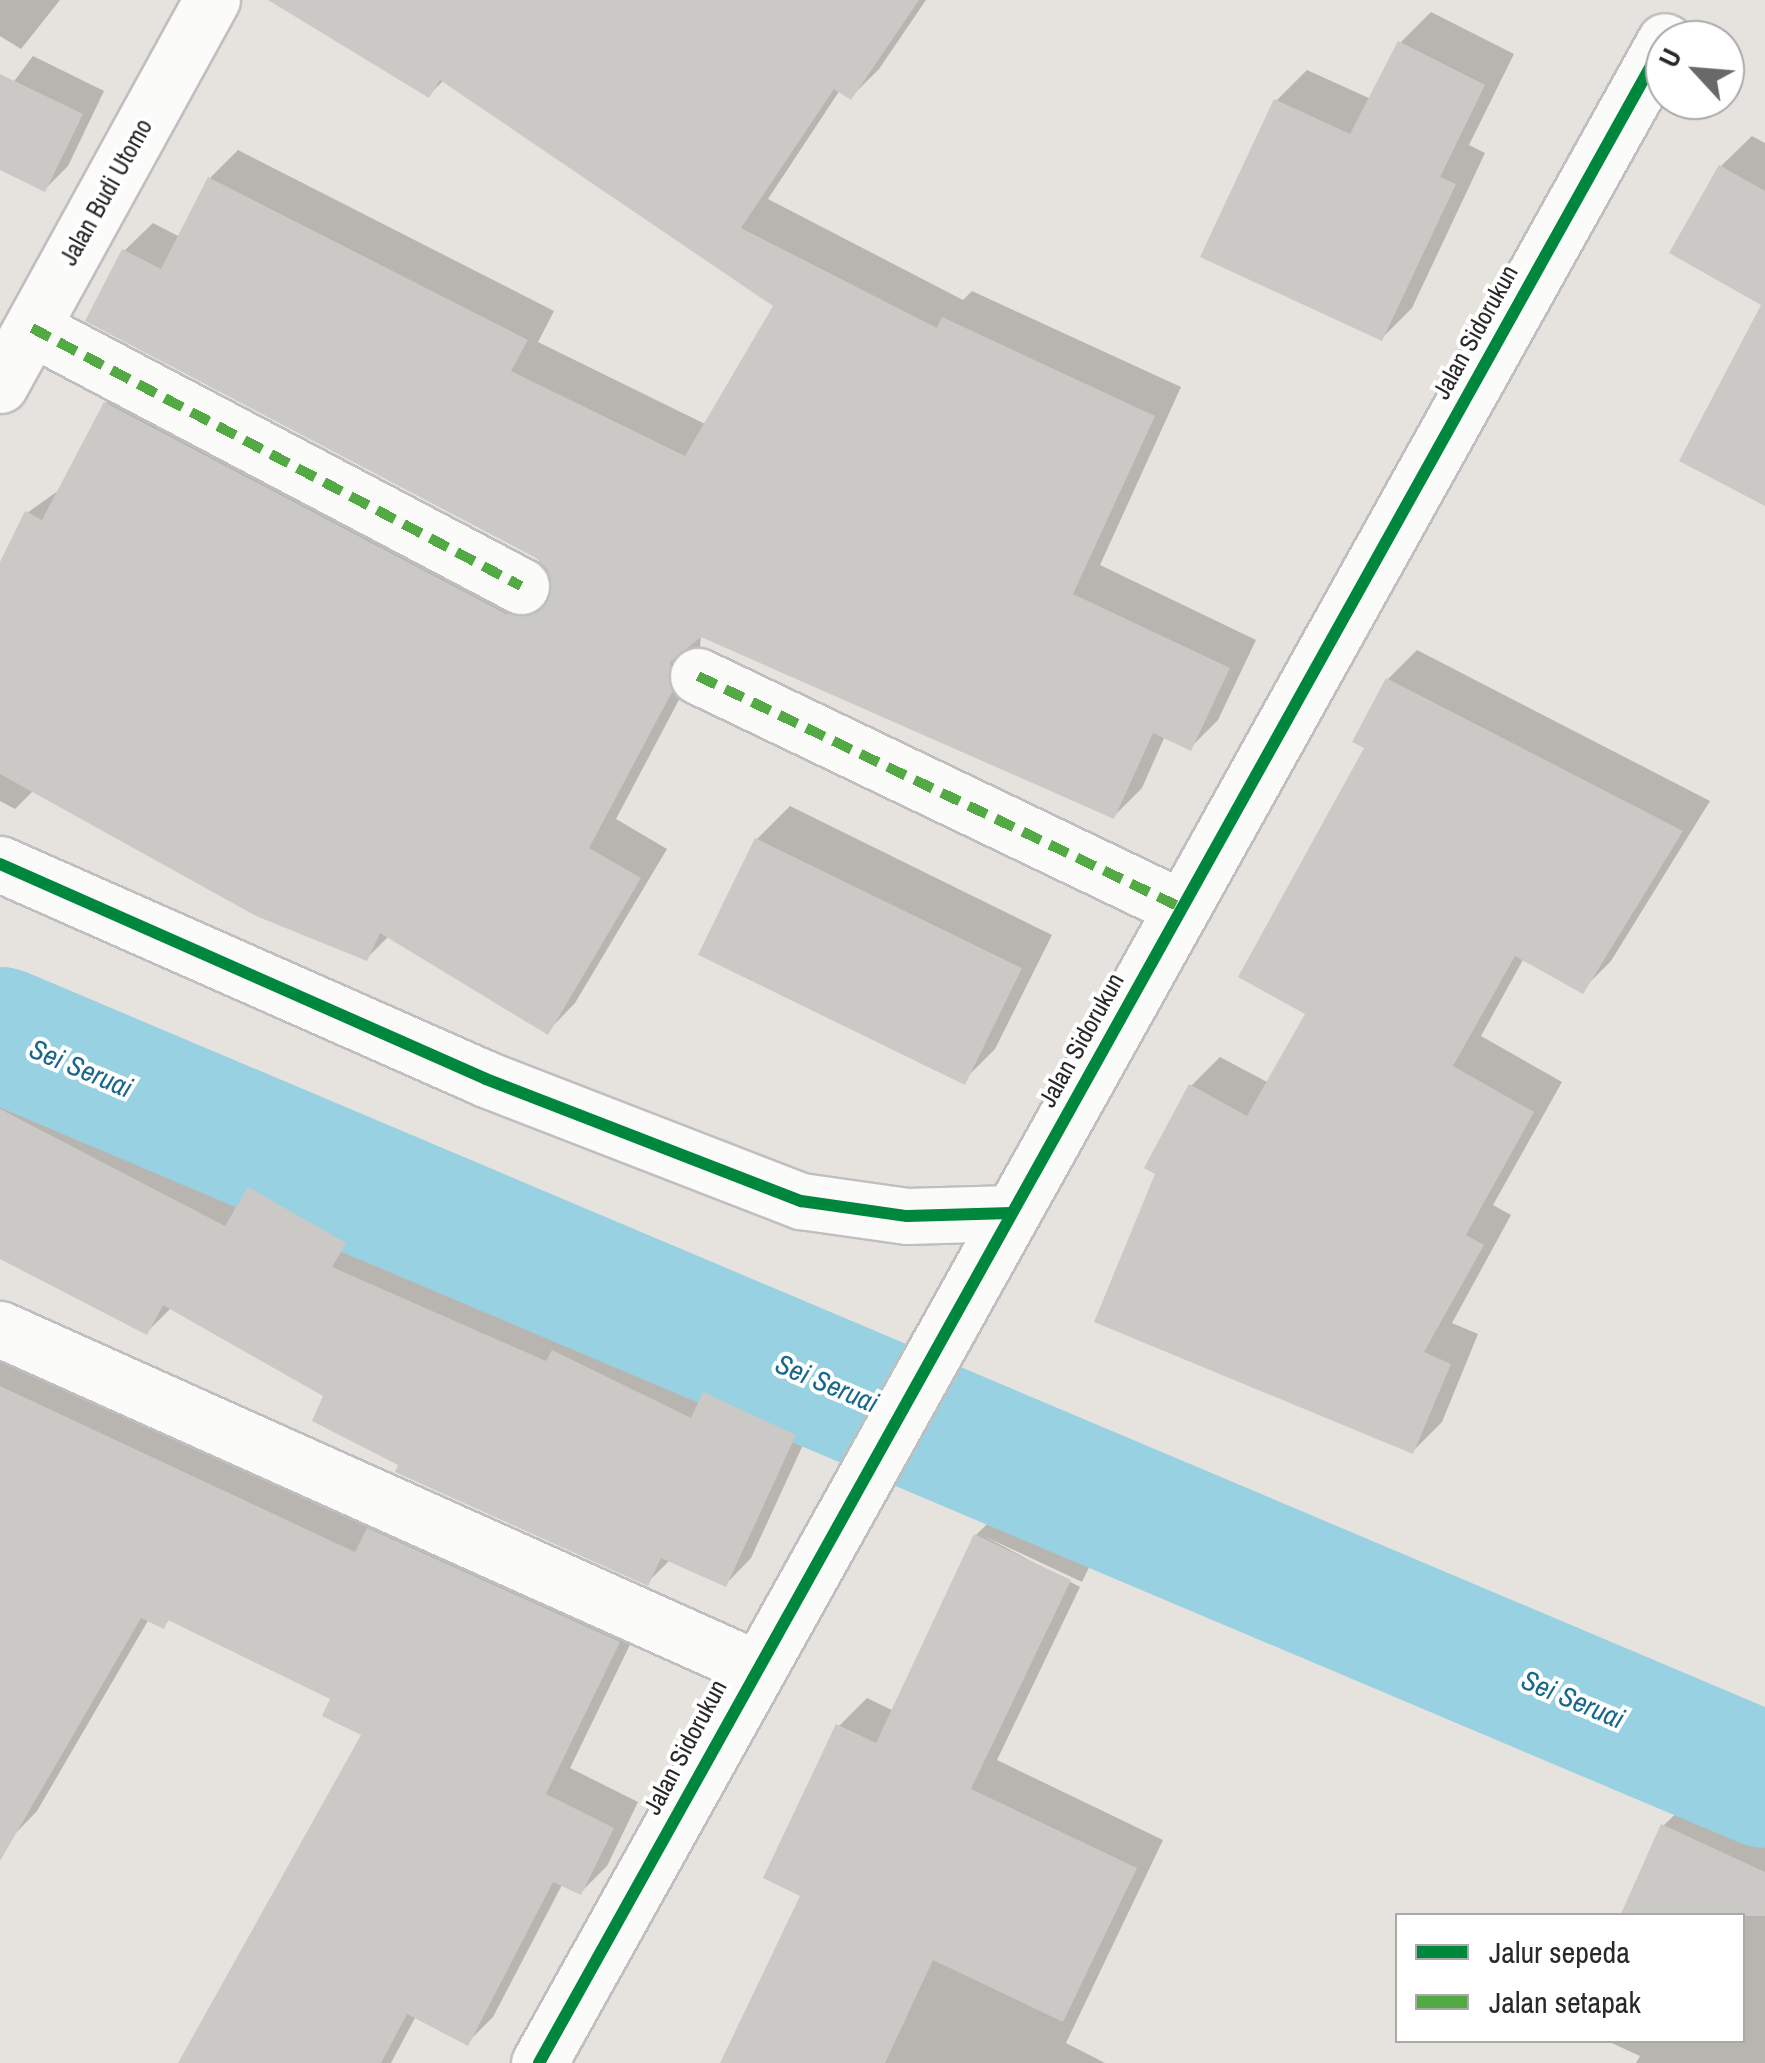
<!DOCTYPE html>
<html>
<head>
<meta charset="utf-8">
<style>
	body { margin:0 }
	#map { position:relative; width:1765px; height:2063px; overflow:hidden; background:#e6e3de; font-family:"Archivo Narrow",sans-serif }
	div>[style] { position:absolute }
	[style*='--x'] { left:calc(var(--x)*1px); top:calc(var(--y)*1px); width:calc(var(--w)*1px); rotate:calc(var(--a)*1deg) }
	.shadow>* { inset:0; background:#0003 }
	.river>* { height:135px; margin:-67.5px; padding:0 67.5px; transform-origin:67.5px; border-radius:67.5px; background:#98d1e2 }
	.building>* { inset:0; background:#cbc9c5; transform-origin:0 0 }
	.roads { filter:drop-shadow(2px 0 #c0bfbf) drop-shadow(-2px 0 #c0bfbf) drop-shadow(0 2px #c0bfbf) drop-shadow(0 -2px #c0bfbf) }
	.minor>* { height:55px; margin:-27.5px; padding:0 27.5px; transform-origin:27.5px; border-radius:27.5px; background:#fbfbfa }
	.quiet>* { height:10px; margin-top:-5px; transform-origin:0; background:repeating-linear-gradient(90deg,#53aa44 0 20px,transparent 0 30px) }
	.cycleway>* { height:12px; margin:-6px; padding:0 6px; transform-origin:6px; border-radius:6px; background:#00873e }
	span { translate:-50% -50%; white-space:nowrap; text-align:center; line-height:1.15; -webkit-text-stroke:8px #fff; paint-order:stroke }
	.street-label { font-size:25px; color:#282828 }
	.water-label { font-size:28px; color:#18678d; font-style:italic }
	.legend { position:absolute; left:1395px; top:1913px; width:350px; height:130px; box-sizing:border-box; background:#fff; border:2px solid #a9a9a9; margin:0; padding:12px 18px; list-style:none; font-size:30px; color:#282828 }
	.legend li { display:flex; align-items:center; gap:20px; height:50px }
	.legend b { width:50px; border:2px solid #a9a9a9 }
	.north { position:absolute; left:1645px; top:20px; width:100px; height:100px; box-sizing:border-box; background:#fff; border:2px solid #a9a9a9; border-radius:50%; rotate:296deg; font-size:28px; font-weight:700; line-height:40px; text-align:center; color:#282828 }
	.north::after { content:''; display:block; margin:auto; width:35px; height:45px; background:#6a6968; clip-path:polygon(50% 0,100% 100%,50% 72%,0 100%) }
</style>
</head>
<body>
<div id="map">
	<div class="shadow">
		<div style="clip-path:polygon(0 0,60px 0,21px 49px,0 36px)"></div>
		<div style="clip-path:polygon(335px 0,926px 0,879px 69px,851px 97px,840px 90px,768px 199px,963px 300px,972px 291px,1181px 387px,1100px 565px,1256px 640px,1218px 720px,1190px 748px,1165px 736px,1142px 788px,1114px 816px,701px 634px,699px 662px,616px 819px,667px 849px,575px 1003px,547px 1032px,389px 936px,367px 958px,34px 790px,15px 809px,0 801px,0 571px,27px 513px,62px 488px,106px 403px,135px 375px,536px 586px,551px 586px,537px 556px,124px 251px,153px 223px,180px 237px,210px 178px,238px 150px,554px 311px,538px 342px,705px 424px,776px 305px,444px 80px,429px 95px)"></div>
		<div style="clip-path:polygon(1431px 12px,1514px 54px,1469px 145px,1485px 153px,1412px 308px,1382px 338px,1276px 101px,1307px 70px,1371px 99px,1400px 43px)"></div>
		<div style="clip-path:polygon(33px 56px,104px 91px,68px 166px,45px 189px,0 167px,0 100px)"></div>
		<div style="clip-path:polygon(1752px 136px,1765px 143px,1765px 503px,1764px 304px,1673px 252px,1721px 166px)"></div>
		<div style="clip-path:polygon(1417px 650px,1710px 801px,1611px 961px,1582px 990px,1524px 958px,1481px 1036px,1562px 1082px,1493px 1205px,1511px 1215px,1452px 1323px,1478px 1334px,1442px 1422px,1413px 1451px,1191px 1086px,1220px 1057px,1269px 1083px,1308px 1013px,1367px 747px,1388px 679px)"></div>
		<div style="clip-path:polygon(790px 806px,1052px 935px,995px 1049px,962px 1082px,757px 839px)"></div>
		<div style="clip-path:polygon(0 1070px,244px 1197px,275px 1162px,370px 1216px,356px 1241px,570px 1335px,580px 1326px,710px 1389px,731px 1368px,820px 1408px,751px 1558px,726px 1584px,670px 1560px,647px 1583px,401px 1464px,326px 1395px,172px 1307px,147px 1332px,0 1256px)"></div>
		<div style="clip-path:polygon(0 1348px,644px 1616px,570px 1768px,638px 1802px,607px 1866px,581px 1892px,563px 1883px,493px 2017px,467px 2043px,416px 2016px,391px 2063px,182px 2063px,365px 1734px,334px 1698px,171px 1618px,163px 1626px,149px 1619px,37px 1811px,12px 1837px,0 1831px)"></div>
		<div style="clip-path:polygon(1004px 1507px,1097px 1551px,1082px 1582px,984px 1536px,1080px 1587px,997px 1760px,1163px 1840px,1066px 2043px,1105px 2063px,722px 2063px,803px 1894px,839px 1726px,867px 1698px,894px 1711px,976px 1535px)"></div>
		<div style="clip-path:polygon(1687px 1803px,1765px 1840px,1765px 2063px,1636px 2063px,1640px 2056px,1605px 2040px,1742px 2040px,1742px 1916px,1663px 1826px)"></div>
	</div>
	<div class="river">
		<div style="--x:0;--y:1034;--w:1916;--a:22.91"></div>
	</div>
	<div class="building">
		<div style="clip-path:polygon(268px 0,919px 0,851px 100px,834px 89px,741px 228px,937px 328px,942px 317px,1155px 416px,1073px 594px,1230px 668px,1191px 751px,1153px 733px,1114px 819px,701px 637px,670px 662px,672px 692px,589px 848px,641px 878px,548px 1035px,380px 933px,367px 961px,256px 916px,0 774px,0 562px,25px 511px,42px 520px,104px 402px,506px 614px,537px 613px,549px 600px,548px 570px,536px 558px,85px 321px,122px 249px,161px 269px,208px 177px,528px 340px,511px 371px,685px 456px,773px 306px,440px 80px,429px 98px)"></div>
		<div style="clip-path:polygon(1398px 41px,1485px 85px,1440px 177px,1456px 184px,1382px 341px,1200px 257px,1274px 99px,1350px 134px)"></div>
		<div style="clip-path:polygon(0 74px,83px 114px,45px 192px,0 170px)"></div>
		<div style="clip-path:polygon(1719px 165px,1765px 191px,1765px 506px,1679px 461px,1761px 305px,1669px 253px)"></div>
		<div style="clip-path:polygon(1386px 678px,1683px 831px,1583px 994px,1515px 956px,1453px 1066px,1534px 1112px,1466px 1235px,1484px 1245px,1424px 1352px,1451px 1364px,1413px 1454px,1094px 1322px,1155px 1174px,1144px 1168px,1189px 1084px,1247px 1116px,1305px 1014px,1238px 977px,1364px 748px,1352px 742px)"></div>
		<div style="left:755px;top:838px;width:297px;height:130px;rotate:26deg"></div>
		<div style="clip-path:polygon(0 1109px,225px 1226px,248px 1187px,346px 1243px,332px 1267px,546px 1361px,552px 1350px,691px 1418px,703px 1392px,796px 1435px,726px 1587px,661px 1558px,648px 1586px,395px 1472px,398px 1465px,312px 1421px,323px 1396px,163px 1305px,147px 1335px,0 1259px)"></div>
		<div style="clip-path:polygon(0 1386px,355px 1552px,367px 1528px,620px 1642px,546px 1794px,614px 1828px,581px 1895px,553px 1882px,468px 2046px,407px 2014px,381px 2063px,178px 2063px,361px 1735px,322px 1716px,330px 1699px,168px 1620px,164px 1629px,141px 1618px,0 1861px)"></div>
		<div style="clip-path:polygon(974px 1534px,1071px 1580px,971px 1789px,1137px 1868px,1063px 2022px,933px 1960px,885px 2063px,720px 2063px,800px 1896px,763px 1878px,836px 1724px,876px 1743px)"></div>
		<div style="clip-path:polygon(1661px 1824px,1765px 1872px,1765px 1916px,1620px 1916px)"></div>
	</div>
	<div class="roads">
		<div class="minor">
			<div style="--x:32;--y:328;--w:553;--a:27.82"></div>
			<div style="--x:0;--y:385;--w:440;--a:-61.2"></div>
			<div style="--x:698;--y:676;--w:534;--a:25.61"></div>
			<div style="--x:0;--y:864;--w:531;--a:23.86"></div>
			<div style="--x:486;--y:1079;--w:338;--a:21.2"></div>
			<div style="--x:801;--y:1201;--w:107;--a:8.1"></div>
			<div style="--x:907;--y:1216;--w:104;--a:-1.7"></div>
			<div style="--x:0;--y:1329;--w:825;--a:24.17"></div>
			<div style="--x:539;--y:2063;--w:2314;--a:-60.89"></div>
		</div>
	</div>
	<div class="quiet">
		<div style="--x:32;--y:328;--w:553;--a:27.82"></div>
		<div style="--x:698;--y:676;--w:534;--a:25.61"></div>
	</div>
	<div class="cycleway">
		<div style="--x:0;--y:864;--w:531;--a:23.86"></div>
		<div style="--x:486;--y:1079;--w:338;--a:21.2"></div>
		<div style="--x:801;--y:1201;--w:107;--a:8.1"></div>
		<div style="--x:907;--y:1216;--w:104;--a:-1.7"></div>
		<div style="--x:539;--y:2063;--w:2314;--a:-60.89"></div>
	</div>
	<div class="street-label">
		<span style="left:106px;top:192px;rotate:-61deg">Jalan Budi Utomo</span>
		<span style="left:1475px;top:332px;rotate:-61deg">Jalan Sidorukun</span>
		<span style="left:1081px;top:1040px;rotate:-61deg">Jalan Sidorukun</span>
		<span style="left:685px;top:1747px;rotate:-62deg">Jalan Sidorukun</span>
	</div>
	<div class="water-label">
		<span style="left:81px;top:1068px;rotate:23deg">Sei Seruai</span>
		<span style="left:827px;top:1383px;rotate:23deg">Sei Seruai</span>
		<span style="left:1573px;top:1699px;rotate:23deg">Sei Seruai</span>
	</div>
	<ul class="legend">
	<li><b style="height:12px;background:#00873e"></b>Jalur sepeda</li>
	<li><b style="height:12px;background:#53aa44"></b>Jalan setapak</li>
	</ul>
	<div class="north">U</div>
</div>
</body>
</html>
